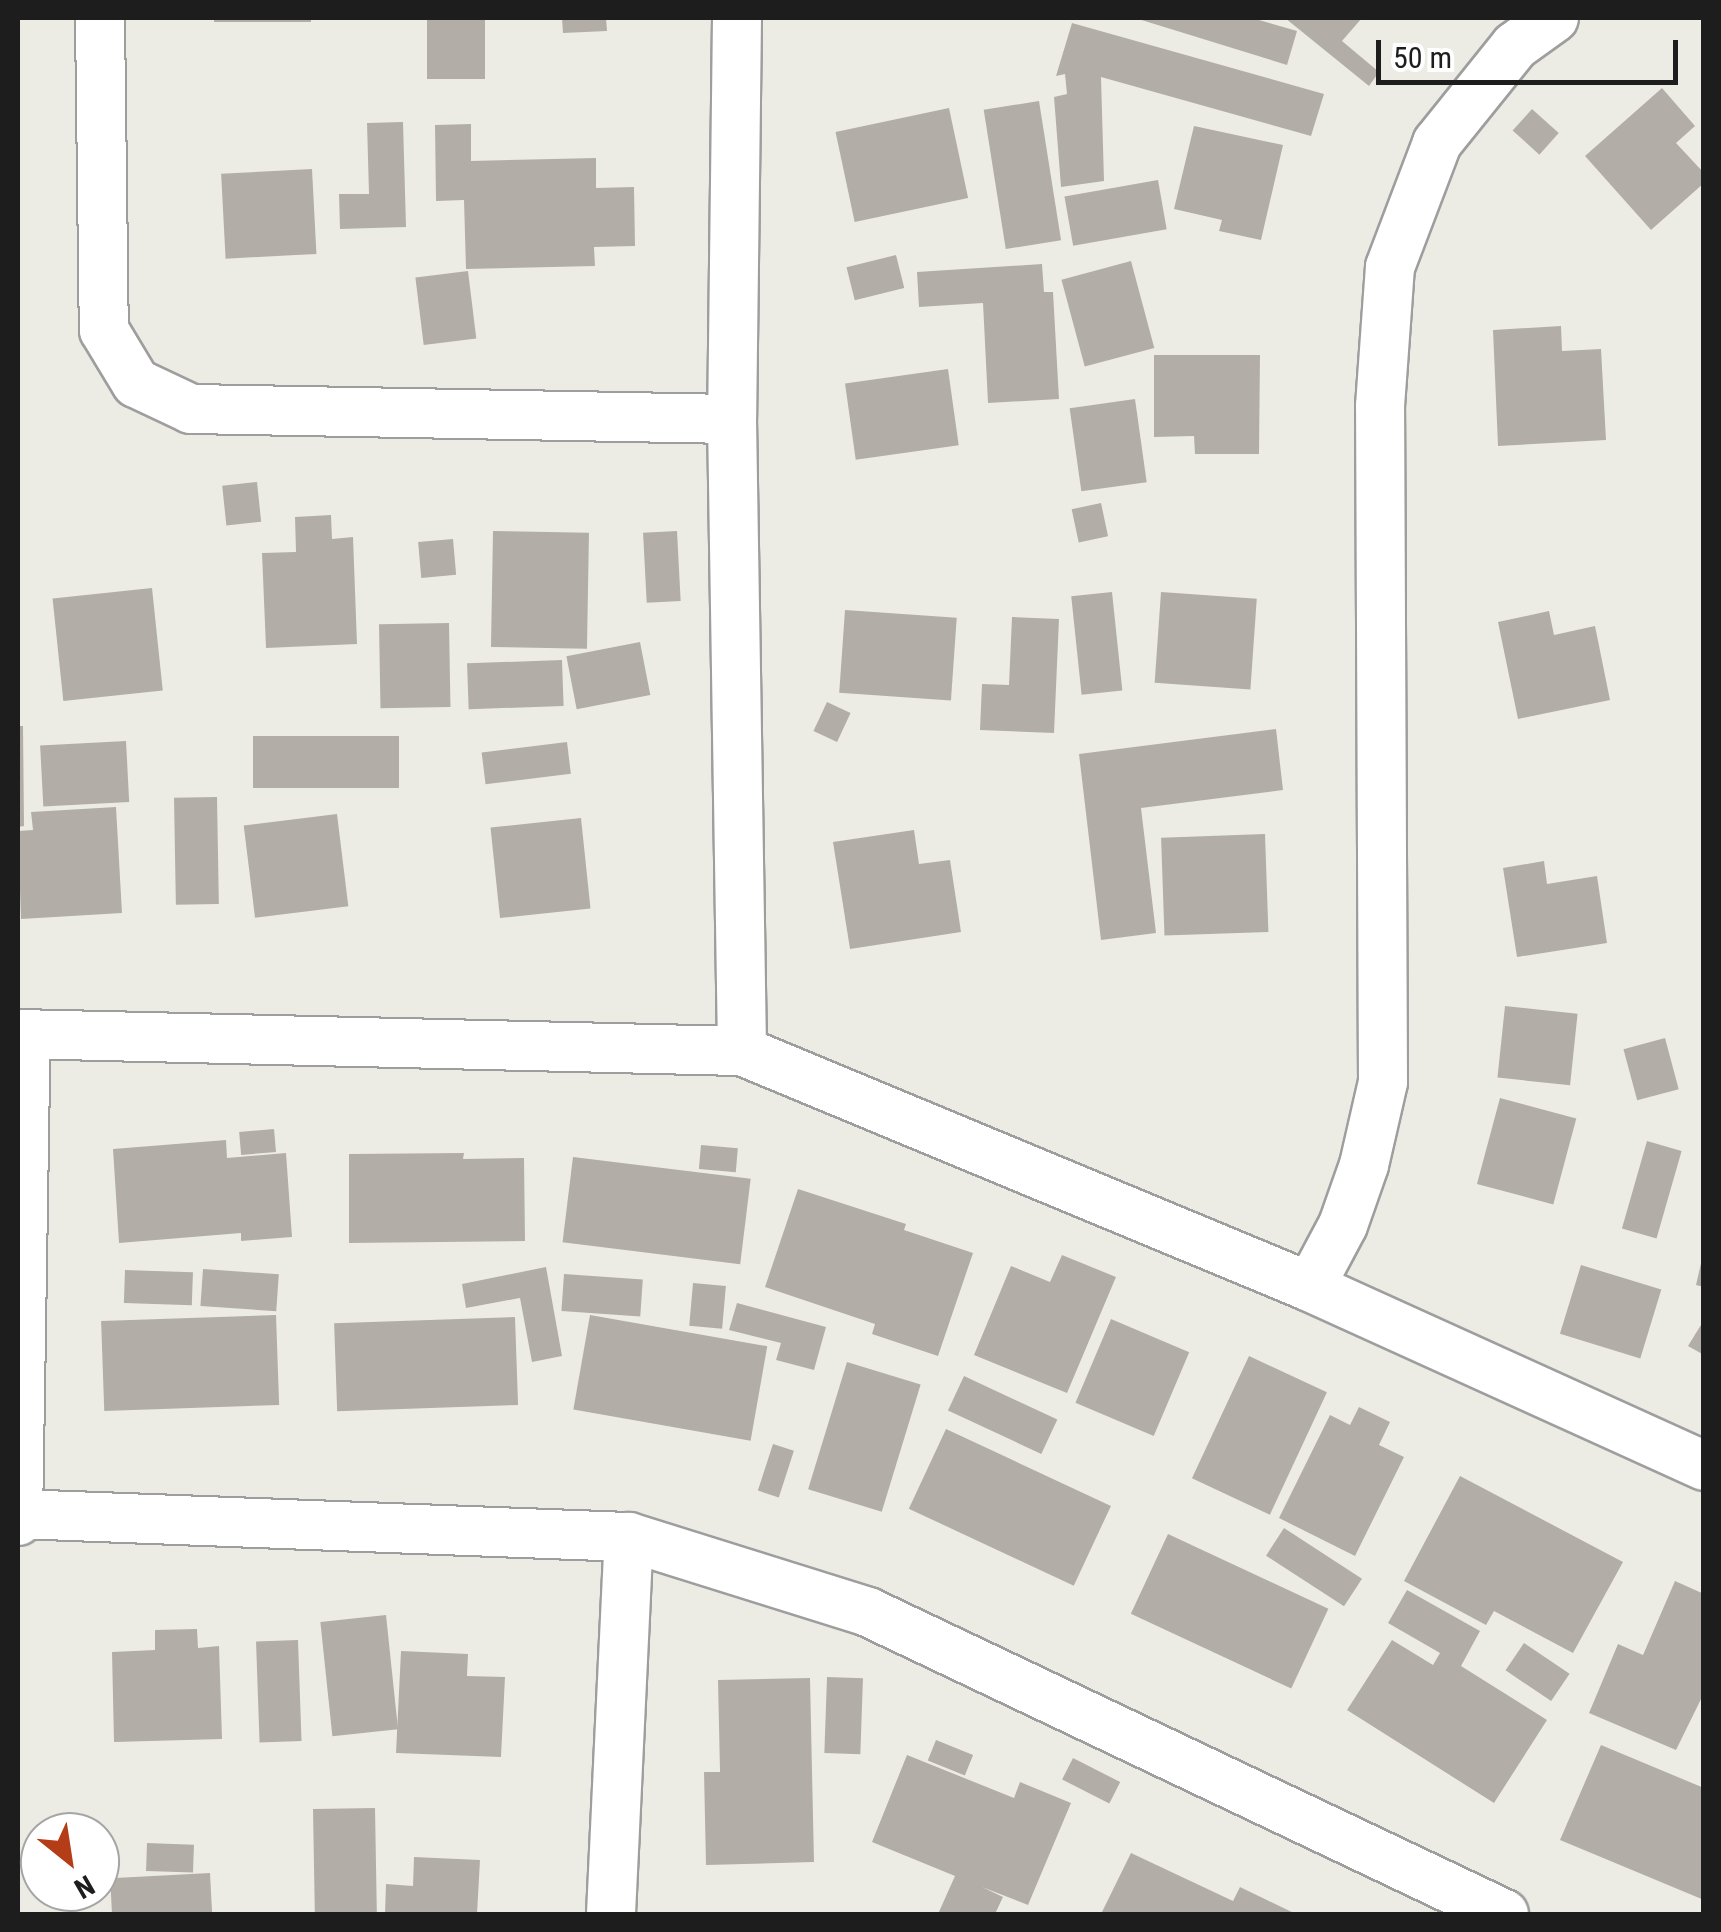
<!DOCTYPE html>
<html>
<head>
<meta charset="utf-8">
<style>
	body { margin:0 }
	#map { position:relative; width:1721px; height:1932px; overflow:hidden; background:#edece4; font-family:"Roboto Condensed",sans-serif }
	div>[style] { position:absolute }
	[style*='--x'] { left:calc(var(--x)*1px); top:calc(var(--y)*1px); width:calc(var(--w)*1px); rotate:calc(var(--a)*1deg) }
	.building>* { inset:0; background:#b2aea7; transform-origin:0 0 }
	.roads { filter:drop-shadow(2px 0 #9e9e9e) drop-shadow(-2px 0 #9e9e9e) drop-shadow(0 2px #9e9e9e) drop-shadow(0 -2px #9e9e9e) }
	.minor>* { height:48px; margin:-24px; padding:0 24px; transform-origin:24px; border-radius:24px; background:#fff }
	span { translate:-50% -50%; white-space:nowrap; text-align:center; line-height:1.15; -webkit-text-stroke:10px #fff; paint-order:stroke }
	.frame { position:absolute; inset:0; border:20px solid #1d1d1d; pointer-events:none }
	.north { position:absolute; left:20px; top:1812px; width:100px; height:100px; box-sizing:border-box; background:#fff; border:2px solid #a5a5a5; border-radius:50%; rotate:150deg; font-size:28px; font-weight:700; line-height:40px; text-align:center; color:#1d1d1d }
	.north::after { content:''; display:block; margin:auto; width:35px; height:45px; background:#b43c16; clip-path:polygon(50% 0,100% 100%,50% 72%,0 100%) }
	.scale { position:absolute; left:1376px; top:40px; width:302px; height:45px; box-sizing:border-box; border:5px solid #1d1d1d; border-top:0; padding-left:12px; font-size:30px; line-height:35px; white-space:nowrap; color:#1d1d1d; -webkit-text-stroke:8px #fff; paint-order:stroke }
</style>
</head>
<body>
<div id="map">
	<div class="building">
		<div style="left:214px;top:18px;width:97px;height:4px"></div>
		<div style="left:427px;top:18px;width:58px;height:61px"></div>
		<div style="clip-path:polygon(562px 18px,606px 18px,607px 31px,563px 33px)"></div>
		<div style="clip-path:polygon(1135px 18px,1252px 18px,1297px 31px,1287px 65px)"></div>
		<div style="clip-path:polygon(1285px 18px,1362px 18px,1342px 41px,1379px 72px,1369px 86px)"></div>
		<div style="clip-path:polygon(1072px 23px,1324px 94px,1311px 136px,1101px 77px,1104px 181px,1061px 187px,1054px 97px,1067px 94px,1065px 74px,1056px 76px)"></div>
		<div style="clip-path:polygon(1662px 88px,1695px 126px,1676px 143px,1704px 173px,1704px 183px,1651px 230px,1585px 156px)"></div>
		<div style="left:1039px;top:101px;width:141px;height:56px;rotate:81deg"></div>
		<div style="left:949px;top:108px;width:92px;height:116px;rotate:78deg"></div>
		<div style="left:1532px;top:109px;width:36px;height:29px;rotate:42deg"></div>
		<div style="clip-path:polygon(403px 122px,406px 227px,340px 229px,339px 194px,369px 194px,367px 123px)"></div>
		<div style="clip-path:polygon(471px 124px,471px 161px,596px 158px,596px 188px,634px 187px,635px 246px,594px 247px,595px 266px,466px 269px,464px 200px,436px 201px,435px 125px)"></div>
		<div style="clip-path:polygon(1194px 126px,1283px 145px,1261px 240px,1219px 231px,1222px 220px,1174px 209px)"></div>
		<div style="left:312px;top:169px;width:85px;height:91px;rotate:87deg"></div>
		<div style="left:1158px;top:180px;width:50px;height:95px;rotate:80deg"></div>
		<div style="left:896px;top:255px;width:34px;height:51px;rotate:76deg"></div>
		<div style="left:1131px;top:261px;width:90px;height:72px;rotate:75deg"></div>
		<div style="clip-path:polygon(1042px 264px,1044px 292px,1053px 292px,1059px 399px,988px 403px,983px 303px,919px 307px,917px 272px)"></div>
		<div style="left:468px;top:271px;width:68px;height:53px;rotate:83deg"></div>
		<div style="clip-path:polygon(1561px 326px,1562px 351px,1601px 349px,1606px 440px,1498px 446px,1493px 330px)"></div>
		<div style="clip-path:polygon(1154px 355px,1260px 355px,1259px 454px,1195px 454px,1194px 436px,1154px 437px)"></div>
		<div style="left:948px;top:369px;width:77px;height:104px;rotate:82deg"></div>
		<div style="left:1135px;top:399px;width:84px;height:66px;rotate:82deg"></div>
		<div style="left:257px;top:482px;width:40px;height:35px;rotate:84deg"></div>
		<div style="left:1101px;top:503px;width:34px;height:30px;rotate:78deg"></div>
		<div style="clip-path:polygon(331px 515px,332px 539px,353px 537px,357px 644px,266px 648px,262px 553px,296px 552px,295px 517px)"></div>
		<div style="left:493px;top:531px;width:96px;height:116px;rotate:1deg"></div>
		<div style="left:677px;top:531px;width:70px;height:34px;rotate:87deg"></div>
		<div style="left:453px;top:539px;width:36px;height:35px;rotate:85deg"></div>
		<div style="left:152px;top:588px;width:103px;height:100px;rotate:84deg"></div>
		<div style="left:1112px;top:592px;width:99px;height:41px;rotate:84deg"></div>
		<div style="left:1161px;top:592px;width:96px;height:91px;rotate:4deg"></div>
		<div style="left:845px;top:610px;width:112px;height:83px;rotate:4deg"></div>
		<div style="clip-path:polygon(1549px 611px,1554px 635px,1595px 626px,1610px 700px,1518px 719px,1498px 622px)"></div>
		<div style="clip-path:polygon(1012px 617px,1059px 619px,1054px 733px,980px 730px,982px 684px,1009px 685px)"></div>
		<div style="left:449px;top:623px;width:84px;height:70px;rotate:89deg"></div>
		<div style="left:640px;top:642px;width:54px;height:75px;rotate:79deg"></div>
		<div style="left:562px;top:660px;width:46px;height:95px;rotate:88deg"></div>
		<div style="left:827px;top:702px;width:26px;height:32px;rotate:25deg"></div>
		<div style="clip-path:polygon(18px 726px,23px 726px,24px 826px,18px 827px)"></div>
		<div style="clip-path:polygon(1276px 729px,1283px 790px,1141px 808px,1156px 933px,1101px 940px,1079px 754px)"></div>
		<div style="left:399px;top:736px;width:52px;height:146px;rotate:90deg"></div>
		<div style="left:126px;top:741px;width:61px;height:86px;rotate:87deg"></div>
		<div style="left:567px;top:742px;width:32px;height:86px;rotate:83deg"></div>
		<div style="left:217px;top:797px;width:107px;height:43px;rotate:89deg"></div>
		<div style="clip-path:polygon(116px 807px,122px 913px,21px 919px,18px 831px,33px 830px,31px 812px)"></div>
		<div style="left:337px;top:814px;width:93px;height:94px;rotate:83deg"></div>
		<div style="left:581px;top:818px;width:91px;height:91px;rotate:84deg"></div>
		<div style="clip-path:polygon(914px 830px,919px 864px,950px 860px,961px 932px,850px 949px,833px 842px)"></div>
		<div style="left:1265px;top:834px;width:98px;height:104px;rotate:88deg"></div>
		<div style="clip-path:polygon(1544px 861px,1547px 884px,1597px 876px,1607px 943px,1517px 957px,1503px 868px)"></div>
		<div style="left:1505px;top:1006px;width:73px;height:72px;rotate:6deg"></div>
		<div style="left:1665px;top:1038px;width:53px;height:43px;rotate:75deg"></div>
		<div style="left:1500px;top:1098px;width:79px;height:89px;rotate:15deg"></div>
		<div style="left:274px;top:1129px;width:23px;height:35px;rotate:85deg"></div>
		<div style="clip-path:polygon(226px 1140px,227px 1158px,286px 1153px,292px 1237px,241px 1241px,241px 1233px,119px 1243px,113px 1149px)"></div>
		<div style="left:1647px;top:1141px;width:36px;height:91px;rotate:16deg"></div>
		<div style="left:701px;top:1145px;width:37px;height:24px;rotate:5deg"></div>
		<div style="clip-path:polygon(464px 1153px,463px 1159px,524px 1158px,525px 1241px,349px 1243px,349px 1154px)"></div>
		<div style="left:573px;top:1157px;width:179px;height:86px;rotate:7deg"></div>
		<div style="clip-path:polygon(798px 1189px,906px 1224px,904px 1230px,973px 1253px,938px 1356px,872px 1334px,875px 1324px,765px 1287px)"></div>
		<div style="clip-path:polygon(1062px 1255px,1116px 1277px,1067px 1393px,974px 1355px,1011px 1266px,1050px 1282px)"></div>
		<div style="clip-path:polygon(1702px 1259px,1704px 1259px,1704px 1287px,1696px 1285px)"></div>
		<div style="left:1581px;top:1265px;width:84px;height:72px;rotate:17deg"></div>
		<div style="clip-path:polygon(546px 1267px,562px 1356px,532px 1362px,520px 1298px,466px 1308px,462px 1284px)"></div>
		<div style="left:203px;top:1269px;width:76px;height:37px;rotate:4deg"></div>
		<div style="left:125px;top:1270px;width:68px;height:33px;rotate:2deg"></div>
		<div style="left:564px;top:1274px;width:79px;height:37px;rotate:4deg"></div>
		<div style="left:693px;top:1283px;width:33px;height:43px;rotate:5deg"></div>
		<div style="clip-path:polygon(737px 1303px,826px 1327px,814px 1370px,776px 1360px,781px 1343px,729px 1330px)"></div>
		<div style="left:276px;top:1315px;width:90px;height:175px;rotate:88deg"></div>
		<div style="left:590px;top:1315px;width:180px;height:96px;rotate:10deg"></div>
		<div style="left:515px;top:1317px;width:88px;height:181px;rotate:88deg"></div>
		<div style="left:1111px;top:1319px;width:85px;height:91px;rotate:23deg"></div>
		<div style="clip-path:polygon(1704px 1320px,1704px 1355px,1688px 1346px)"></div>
		<div style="left:1249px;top:1356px;width:86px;height:135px;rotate:25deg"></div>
		<div style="left:847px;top:1362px;width:77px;height:133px;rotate:17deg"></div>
		<div style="left:964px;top:1376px;width:103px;height:38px;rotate:25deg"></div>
		<div style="clip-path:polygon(1359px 1407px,1390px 1422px,1379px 1445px,1404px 1457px,1355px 1556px,1279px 1518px,1330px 1415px,1350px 1425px)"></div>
		<div style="left:946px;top:1429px;width:182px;height:88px;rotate:25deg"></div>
		<div style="left:773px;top:1444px;width:22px;height:49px;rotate:18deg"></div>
		<div style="clip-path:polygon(1460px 1476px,1623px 1562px,1573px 1653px,1494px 1611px,1486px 1625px,1404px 1581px)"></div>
		<div style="left:1284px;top:1528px;width:93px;height:33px;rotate:33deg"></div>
		<div style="left:1168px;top:1534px;width:177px;height:88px;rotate:25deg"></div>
		<div style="clip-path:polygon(1675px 1581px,1704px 1594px,1704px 1693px,1676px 1750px,1589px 1713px,1618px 1644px,1643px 1655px)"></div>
		<div style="clip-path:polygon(1407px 1590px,1480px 1631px,1461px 1666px,1547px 1720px,1494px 1803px,1347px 1710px,1392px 1640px,1433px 1665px,1440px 1653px,1388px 1623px)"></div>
		<div style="left:386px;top:1615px;width:115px;height:66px;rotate:84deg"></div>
		<div style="clip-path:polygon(197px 1629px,198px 1648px,219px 1646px,222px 1739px,114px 1742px,112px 1652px,155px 1650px,155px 1630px)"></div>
		<div style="left:298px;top:1640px;width:101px;height:42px;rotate:88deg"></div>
		<div style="left:1524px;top:1643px;width:55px;height:33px;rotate:34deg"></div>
		<div style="clip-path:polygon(401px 1651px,468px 1654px,467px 1676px,505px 1677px,501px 1757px,396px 1753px)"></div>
		<div style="left:827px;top:1677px;width:36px;height:76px;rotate:2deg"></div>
		<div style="clip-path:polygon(810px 1678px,814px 1862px,706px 1865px,704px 1772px,720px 1772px,718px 1680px)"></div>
		<div style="left:936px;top:1740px;width:40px;height:22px;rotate:22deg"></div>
		<div style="clip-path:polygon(1601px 1745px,1704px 1788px,1704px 1900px,1560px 1840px)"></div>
		<div style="clip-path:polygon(907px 1755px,1014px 1798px,1020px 1782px,1071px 1803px,1028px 1905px,982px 1887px,1003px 1897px,995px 1914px,938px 1914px,955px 1876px,872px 1842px)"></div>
		<div style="left:1073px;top:1758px;width:53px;height:24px;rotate:27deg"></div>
		<div style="left:375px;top:1808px;width:106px;height:62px;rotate:89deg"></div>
		<div style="left:147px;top:1843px;width:47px;height:28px;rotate:2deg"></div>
		<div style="clip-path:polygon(1131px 1853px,1233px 1901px,1240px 1887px,1296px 1914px,1101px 1914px)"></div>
		<div style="clip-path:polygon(414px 1857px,480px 1860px,477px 1914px,385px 1914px,386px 1884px,413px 1886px)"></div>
		<div style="left:210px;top:1873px;width:41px;height:100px;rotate:87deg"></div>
	</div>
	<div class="roads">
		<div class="minor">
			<div style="--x:100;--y:18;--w:312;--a:89.3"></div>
			<div style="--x:104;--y:330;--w:62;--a:58.9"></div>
			<div style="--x:136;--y:383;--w:61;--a:25.3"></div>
			<div style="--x:191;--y:409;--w:541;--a:1.06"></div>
			<div style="--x:737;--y:18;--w:401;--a:90.7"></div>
			<div style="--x:732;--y:419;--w:632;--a:89.09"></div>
			<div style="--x:18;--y:1034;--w:724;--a:1.35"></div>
			<div style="--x:742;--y:1051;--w:615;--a:22.56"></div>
			<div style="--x:1310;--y:1287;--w:433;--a:24.4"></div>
			<div style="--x:1310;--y:1287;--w:70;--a:-62"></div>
			<div style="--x:1343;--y:1225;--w:64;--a:-70.7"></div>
			<div style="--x:1364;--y:1165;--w:85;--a:-77.1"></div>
			<div style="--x:1383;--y:1082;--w:676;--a:-90.25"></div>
			<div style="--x:1380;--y:406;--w:139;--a:-85.9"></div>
			<div style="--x:1390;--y:267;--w:133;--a:-69.2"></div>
			<div style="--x:1437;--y:143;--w:124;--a:-51.2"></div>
			<div style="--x:1515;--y:46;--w:48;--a:-35.7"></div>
			<div style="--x:18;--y:1514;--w:611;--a:2.16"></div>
			<div style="--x:629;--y:1537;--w:250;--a:17.4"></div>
			<div style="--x:868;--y:1612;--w:704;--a:25.4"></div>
			<div style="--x:18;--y:1521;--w:487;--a:-89.1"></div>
			<div style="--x:611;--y:1914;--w:377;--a:-87.3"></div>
		</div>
	</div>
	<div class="frame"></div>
	<div class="north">N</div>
	<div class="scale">50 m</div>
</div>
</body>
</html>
